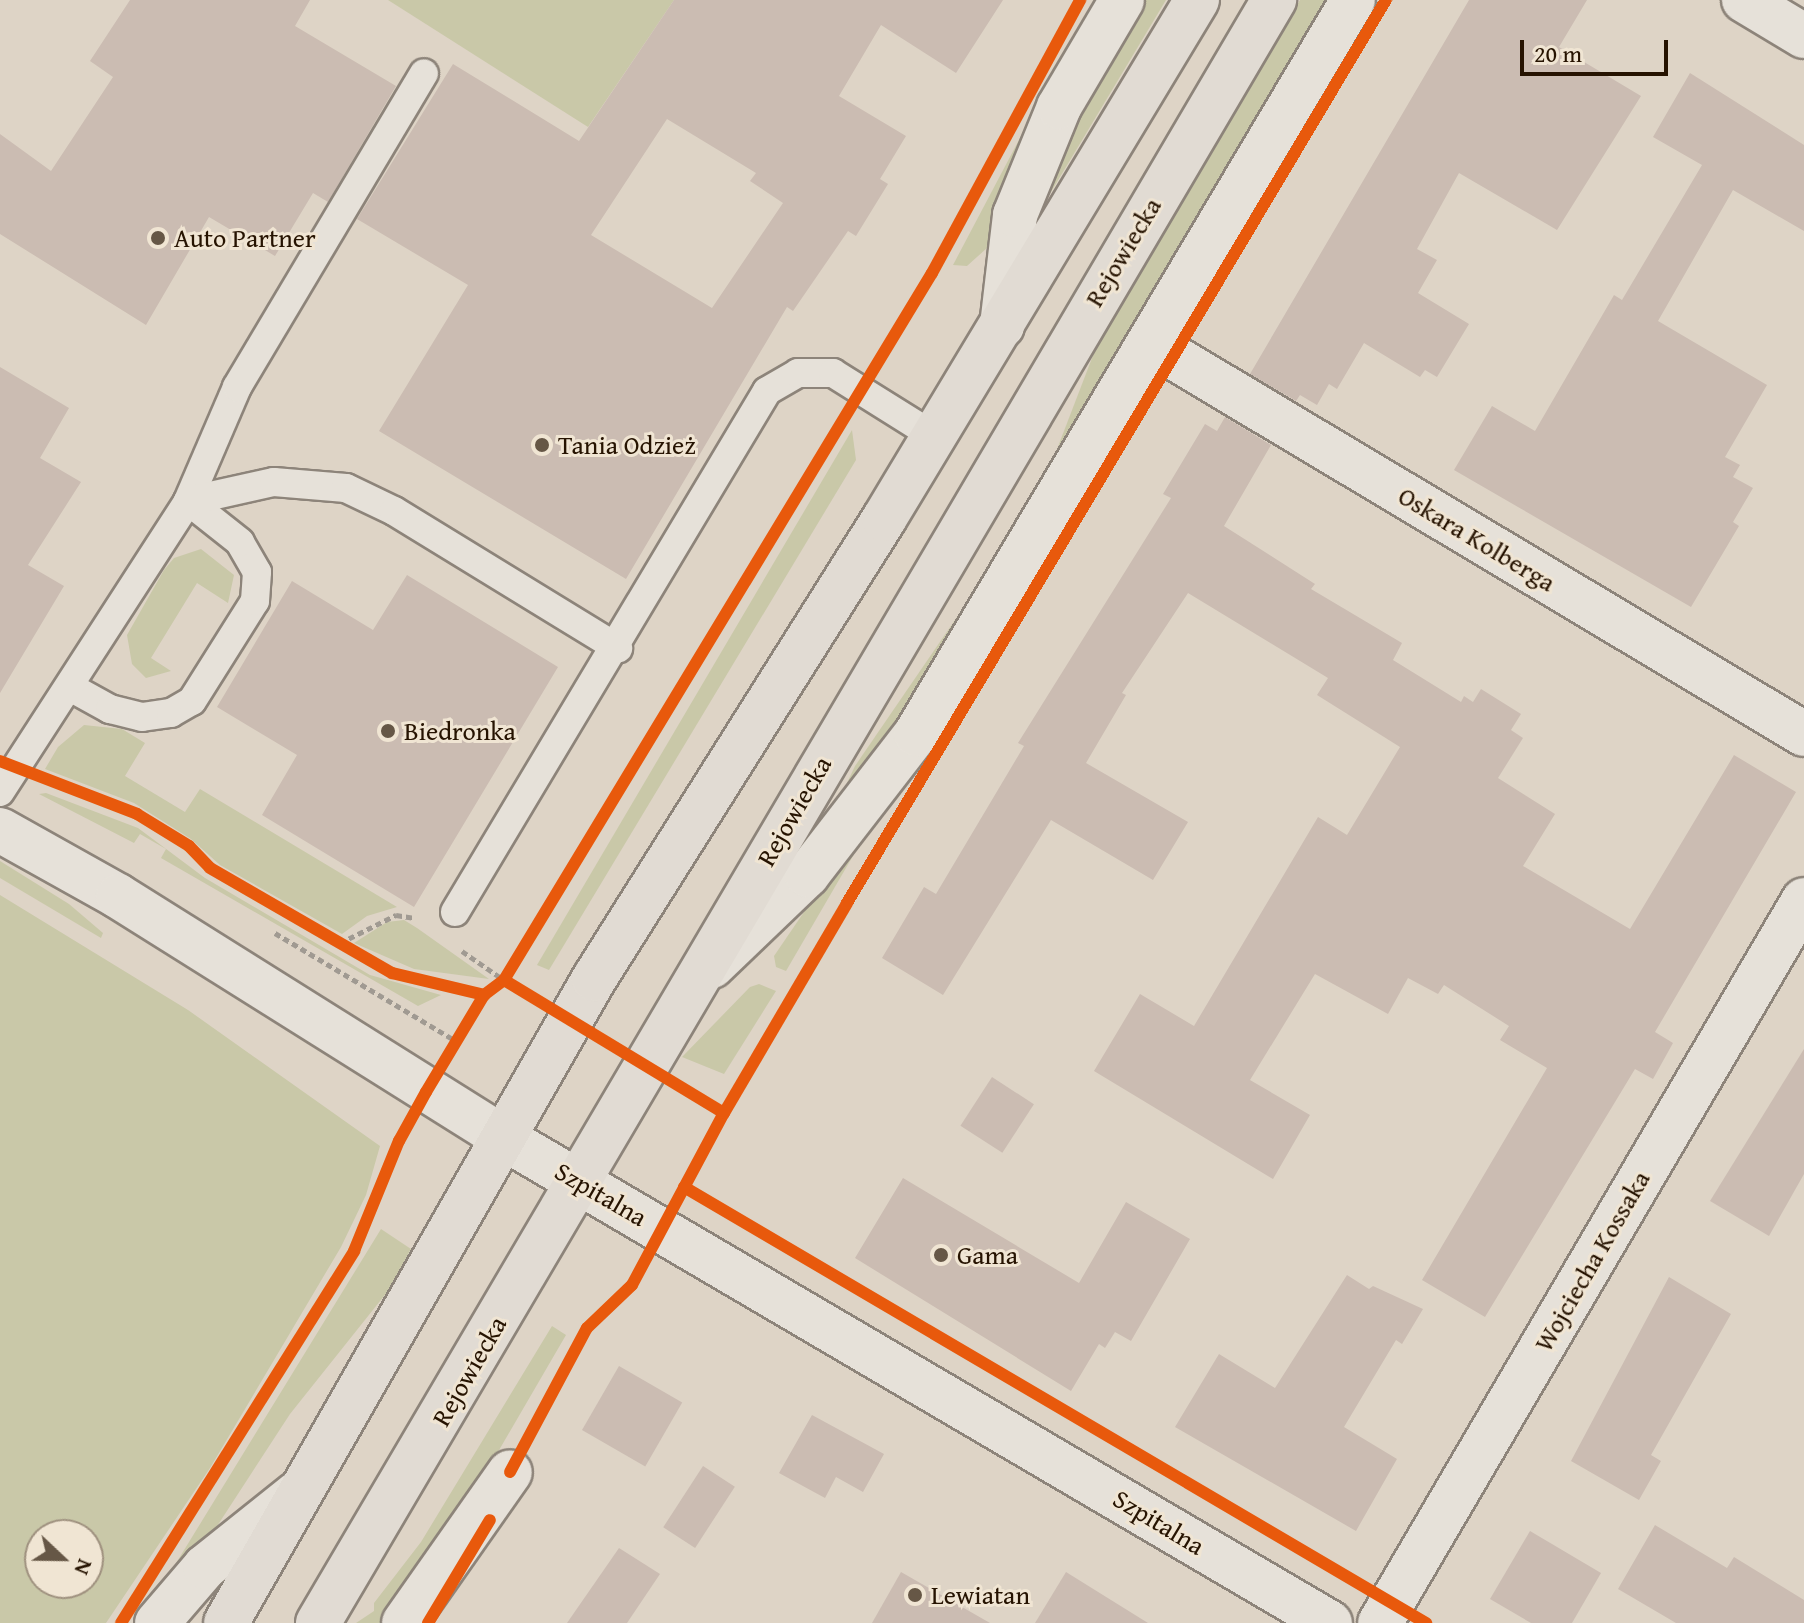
<!DOCTYPE html>
<html>
<head>
<meta charset="utf-8">
<style>
	body { margin:0 }
	#map { position:relative; width:1804px; height:1623px; overflow:hidden; background:#ded4c6; font-family:"Gentium Book Plus",serif }
	div>[style] { position:absolute }
	[style*='--x'] { left:calc(var(--x)*1px); top:calc(var(--y)*1px); width:calc(var(--w)*1px); rotate:calc(var(--a)*1deg) }
	.green>* { inset:0; background:#c9c8a8 }
	.building>* { inset:0; background:#cbbcb2; transform-origin:0 0 }
	.path>* { height:5px; margin-top:-2.5px; transform-origin:0; background:repeating-linear-gradient(90deg,#a09a92 0 6px,transparent 0 10px) }
	.roads { filter:drop-shadow(2px 0 #8d847a) drop-shadow(-2px 0 #8d847a) drop-shadow(0 2px #8d847a) drop-shadow(0 -2px #8d847a) }
	.lane>* { height:28px; margin:-14px; padding:0 14px; transform-origin:14px; border-radius:14px; background:#e6e1d9 }
	.street>* { height:44px; margin:-22px; padding:0 22px; transform-origin:22px; border-radius:22px; background:#e6e1d9 }
	.secondary>* { height:44px; margin:-22px; padding:0 22px; transform-origin:22px; border-radius:22px; background:#e6e1d9 }
	.highway>* { height:44px; margin:-22px; padding:0 22px; transform-origin:22px; border-radius:22px; background:#e1dbd3 }
	.cycleway>* { height:12px; margin:-6px; padding:0 6px; transform-origin:6px; border-radius:6px; background:#e8590c }
	.dots>* { width:22px; height:22px; translate:-50% -50%; box-sizing:border-box; border:4px solid #f0e5d3; border-radius:50% }
	span { translate:-50% -50%; white-space:nowrap; text-align:center; line-height:1.15; -webkit-text-stroke:6px #f0e5d3; paint-order:stroke }
	.poi-label { font-size:26px; color:#261301 }
	.left { translate:0 -50%; text-align:left }
	.street-label { font-size:26px; color:#261301 }
	.north { position:absolute; left:24px; top:1519px; width:80px; height:80px; box-sizing:border-box; background:#f0e5d3; border:2px solid #9f917f; border-radius:50%; rotate:112deg; font-size:22px; font-weight:700; line-height:32px; text-align:center; color:#261301 }
	.north::after { content:''; display:block; margin:auto; width:28px; height:36px; background:#665746; clip-path:polygon(50% 0,100% 100%,50% 72%,0 100%) }
	.scale { position:absolute; left:1520px; top:40px; width:148px; height:36px; box-sizing:border-box; border:4px solid #261301; border-top:0; padding-left:10px; font-size:24px; line-height:28px; white-space:nowrap; color:#261301; -webkit-text-stroke:6px #f0e5d3; paint-order:stroke }
</style>
</head>
<body>
<div id="map">
	<div class="green">
		<div style="clip-path:polygon(388px 0,674px 0,588px 127px)"></div>
		<div style="clip-path:polygon(1136px 0,1166px 0,1048px 197px,1042px 198px,1079px 102px)"></div>
		<div style="clip-path:polygon(1300px 0,1330px 0,1061px 462px,1054px 457px,1102px 332px)"></div>
		<div style="clip-path:polygon(1098px 9px,1050px 100px,987px 248px,967px 266px,953px 265px,1079px 26px)"></div>
		<div style="clip-path:polygon(852px 430px,856px 460px,549px 970px,537px 965px)"></div>
		<div style="clip-path:polygon(201px 549px,234px 575px,228px 603px,197px 583px,151px 658px,171px 671px,146px 678px,132px 664px,127px 635px,164px 570px,174px 558px)"></div>
		<div style="clip-path:polygon(970px 598px,978px 604px,916px 702px,838px 802px,855px 766px)"></div>
		<div style="clip-path:polygon(84px 725px,122px 729px,145px 743px,125px 776px,185px 812px,200px 789px,397px 907px,367px 916px,342px 934px,220px 865px,191px 839px,134px 803px,45px 769px,58px 747px)"></div>
		<div style="clip-path:polygon(46px 793px,138px 828px,205px 878px,370px 975px,441px 995px,418px 1006px,161px 858px,166px 849px,140px 834px,134px 843px,39px 794px)"></div>
		<div style="clip-path:polygon(847px 849px,857px 849px,786px 971px,776px 967px,774px 956px)"></div>
		<div style="clip-path:polygon(0 861px,69px 904px,103px 933px,101px 938px,0 878px)"></div>
		<div style="clip-path:polygon(evenodd,0 895px,188px 1010px,380px 1146px,366px 1195px,341px 1247px,210px 1468px,106px 1623px,0 1623px,0 895px,40px 1535px,88px 1535px,88px 1583px,40px 1583px,40px 1535px)"></div>
		<div style="clip-path:polygon(404px 920px,417px 928px,489px 979px,414px 969px,354px 943px,387px 922px)"></div>
		<div style="clip-path:polygon(759px 984px,776px 991px,724px 1074px,682px 1057px,750px 987px)"></div>
		<div style="clip-path:polygon(381px 1229px,411px 1249px,388px 1291px,290px 1414px,210px 1537px,143px 1617px)"></div>
		<div style="clip-path:polygon(552px 1326px,566px 1335px,448px 1538px,382px 1623px,356px 1623px,374px 1611px,374px 1603px,421px 1542px)"></div>
	</div>
	<div class="building">
		<div style="clip-path:polygon(130px 0,310px 0,295px 26px,396px 86px,328px 202px,313px 193px,275px 256px,209px 217px,146px 325px,0 234px,0 134px,51px 171px,113px 77px,90px 61px)"></div>
		<div style="clip-path:polygon(evenodd,674px 0,1003px 0,956px 73px,881px 25px,839px 96px,906px 136px,880px 179px,888px 184px,856px 236px,848px 231px,793px 311px,787px 307px,626px 579px,379px 431px,468px 285px,357px 219px,453px 64px,579px 141px,674px 0,667px 119px,756px 173px,750px 181px,783px 203px,712px 308px,591px 235px,667px 119px)"></div>
		<div style="clip-path:polygon(1469px 0,1587px 0,1559px 47px,1641px 96px,1557px 230px,1459px 173px,1417px 249px,1437px 260px,1418px 293px,1469px 324px,1437px 377px,1425px 370px,1420px 377px,1364px 343px,1337px 389px,1329px 384px,1317px 405px,1300px 395px,1296px 401px,1250px 374px)"></div>
		<div style="clip-path:polygon(1690px 73px,1804px 145px,1804px 231px,1733px 190px,1658px 321px,1767px 385px,1725px 457px,1740px 465px,1733px 477px,1753px 488px,1733px 522px,1739px 526px,1691px 607px,1454px 470px,1492px 406px,1535px 431px,1614px 295px,1622px 300px,1702px 165px,1653px 137px)"></div>
		<div style="clip-path:polygon(0 367px,69px 408px,40px 458px,81px 482px,28px 565px,64px 586px,0 693px)"></div>
		<div style="clip-path:polygon(1225px 417px,1271px 445px,1224px 526px,1315px 584px,1311px 589px,1402px 643px,1393px 660px,1461px 702px,1464px 696px,1473px 702px,1481px 689px,1521px 714px,1511px 730px,1523px 738px,1498px 778px,1555px 814px,1523px 866px,1630px 929px,1734px 755px,1796px 792px,1655px 1032px,1673px 1043px,1653px 1079px,1635px 1069px,1485px 1317px,1422px 1280px,1547px 1068px,1500px 1040px,1509px 1026px,1444px 985px,1438px 994px,1408px 978px,1388px 1014px,1315px 974px,1250px 1080px,1310px 1115px,1273px 1179px,1094px 1071px,1140px 994px,1194px 1026px,1318px 817px,1347px 835px,1400px 747px,1317px 695px,1328px 678px,1188px 593px,1122px 693px,1126px 695px,1086px 763px,1188px 822px,1153px 880px,1051px 820px,943px 995px,882px 958px,924px 887px,936px 894px,1024px 746px,1018px 743px,1171px 498px,1163px 494px,1205px 424px,1217px 431px)"></div>
		<div style="clip-path:polygon(407px 575px,558px 667px,414px 907px,262px 815px,297px 755px,217px 707px,292px 581px,373px 630px)"></div>
		<div style="clip-path:polygon(1804px 1049px,1804px 1174px,1769px 1236px,1710px 1201px)"></div>
		<div style="left:992px;top:1077px;width:50px;height:58px;rotate:33deg"></div>
		<div style="clip-path:polygon(903px 1178px,1079px 1283px,1126px 1202px,1190px 1239px,1131px 1341px,1115px 1332px,1105px 1348px,1099px 1344px,1071px 1391px,855px 1258px)"></div>
		<div style="clip-path:polygon(1347px 1275px,1369px 1289px,1373px 1286px,1423px 1309px,1402px 1344px,1396px 1340px,1344px 1427px,1397px 1459px,1356px 1531px,1175px 1427px,1219px 1354px,1275px 1388px)"></div>
		<div style="clip-path:polygon(1669px 1277px,1731px 1314px,1651px 1455px,1661px 1461px,1639px 1500px,1571px 1461px)"></div>
		<div style="left:619px;top:1366px;width:73px;height:74px;rotate:30deg"></div>
		<div style="clip-path:polygon(812px 1415px,884px 1454px,863px 1492px,836px 1477px,825px 1498px,779px 1473px)"></div>
		<div style="left:703px;top:1466px;width:38px;height:73px;rotate:33deg"></div>
		<div style="clip-path:polygon(1655px 1525px,1727px 1568px,1734px 1557px,1804px 1600px,1804px 1623px,1676px 1623px,1618px 1589px)"></div>
		<div style="clip-path:polygon(1530px 1531px,1601px 1573px,1572px 1623px,1531px 1623px,1490px 1599px)"></div>
		<div style="clip-path:polygon(619px 1548px,660px 1574px,627px 1623px,567px 1623px)"></div>
		<div style="clip-path:polygon(901px 1572px,990px 1623px,872px 1623px)"></div>
		<div style="clip-path:polygon(1066px 1572px,1148px 1623px,1035px 1623px)"></div>
	</div>
	<div class="path">
		<div style="--x:275;--y:933;--w:211;--a:30.8"></div>
		<div style="--x:340;--y:943;--w:63;--a:-26.6"></div>
		<div style="--x:396;--y:915;--w:19;--a:9"></div>
		<div style="--x:462;--y:951;--w:51;--a:34.6"></div>
	</div>
	<div class="roads">
		<div class="lane">
			<div style="--x:70;--y:687;--w:46;--a:28.8"></div>
			<div style="--x:110;--y:709;--w:33;--a:14"></div>
			<div style="--x:142;--y:717;--w:29;--a:-8"></div>
			<div style="--x:171;--y:713;--w:24;--a:-30"></div>
			<div style="--x:192;--y:701;--w:118;--a:-57.8"></div>
			<div style="--x:255;--y:601;--w:29;--a:-86"></div>
			<div style="--x:257;--y:572;--w:34;--a:-120"></div>
			<div style="--x:240;--y:542;--w:66;--a:-141.7"></div>
			<div style="--x:188;--y:501;--w:124;--a:-66.7"></div>
			<div style="--x:237;--y:387;--w:365;--a:-59.2"></div>
			<div style="--x:0;--y:792;--w:346;--a:-57.1"></div>
			<div style="--x:188;--y:501;--w:88;--a:-12.5"></div>
			<div style="--x:274;--y:482;--w:72;--a:4.8"></div>
			<div style="--x:346;--y:488;--w:53;--a:25.6"></div>
			<div style="--x:394;--y:511;--w:263;--a:31.5"></div>
			<div style="--x:455;--y:912;--w:607;--a:-59.08"></div>
			<div style="--x:767;--y:391;--w:36;--a:-30"></div>
			<div style="--x:798;--y:373;--w:35;--a:0"></div>
			<div style="--x:833;--y:373;--w:119;--a:32"></div>
		</div>
		<div class="street">
			<div style="--x:1744;--y:0;--w:70;--a:31"></div>
			<div style="--x:1002;--y:326;--w:112;--a:-83.3"></div>
			<div style="--x:1015;--y:215;--w:117;--a:-67.8"></div>
			<div style="--x:1059;--y:107;--w:124;--a:-59.5"></div>
			<div style="--x:1150;--y:343;--w:762;--a:30.87"></div>
			<div style="--x:712;--y:966;--w:132;--a:-43.8"></div>
			<div style="--x:807;--y:875;--w:178;--a:-52.3"></div>
			<div style="--x:916;--y:734;--w:854;--a:-59.23"></div>
			<div style="--x:157;--y:1623;--w:74;--a:-49.4"></div>
			<div style="--x:205;--y:1567;--w:117;--a:-38.7"></div>
			<div style="--x:404;--y:1623;--w:184;--a:-54.9"></div>
			<div style="--x:1380;--y:1623;--w:838;--a:-59.61"></div>
		</div>
		<div class="secondary">
			<div style="--x:0;--y:830;--w:135;--a:29.2"></div>
			<div style="--x:118;--y:896;--w:453;--a:32.1"></div>
			<div style="--x:502;--y:1137;--w:960;--a:30.41"></div>
		</div>
		<div class="highway">
			<div style="--x:226;--y:1623;--w:742;--a:-60.26"></div>
			<div style="--x:594;--y:979;--w:544;--a:-57.77"></div>
			<div style="--x:884;--y:519;--w:606;--a:-58.91"></div>
			<div style="--x:318;--y:1623;--w:1884;--a:-59.5"></div>
		</div>
	</div>
	<div class="cycleway">
		<div style="--x:0;--y:761;--w:147;--a:21.1"></div>
		<div style="--x:137;--y:814;--w:61;--a:31.6"></div>
		<div style="--x:189;--y:846;--w:30;--a:46"></div>
		<div style="--x:210;--y:868;--w:210;--a:30"></div>
		<div style="--x:392;--y:973;--w:95;--a:13.4"></div>
		<div style="--x:504;--y:980;--w:257;--a:31.2"></div>
		<div style="--x:684;--y:1187;--w:861;--a:30.44"></div>
		<div style="--x:510;--y:1472;--w:163;--a:-61.9"></div>
		<div style="--x:587;--y:1328;--w:62;--a:-43.7"></div>
		<div style="--x:632;--y:1285;--w:195;--a:-61.9"></div>
		<div style="--x:724;--y:1113;--w:243;--a:-59.6"></div>
		<div style="--x:847;--y:903;--w:1052;--a:-59.17"></div>
		<div style="--x:121;--y:1623;--w:439;--a:-57.9"></div>
		<div style="--x:354;--y:1251;--w:119;--a:-67.8"></div>
		<div style="--x:399;--y:1141;--w:56;--a:-61.1"></div>
		<div style="--x:426;--y:1092;--w:113;--a:-59.1"></div>
		<div style="--x:484;--y:995;--w:25;--a:-37"></div>
		<div style="--x:504;--y:980;--w:826;--a:-58.81"></div>
		<div style="--x:932;--y:273;--w:311;--a:-61.5"></div>
		<div style="--x:428;--y:1623;--w:120;--a:-59"></div>
	</div>
	<div class="dots">
		<div style="left:158px;top:238px;background:#665746"></div>
		<div style="left:542px;top:445px;background:#665746"></div>
		<div style="left:388px;top:731px;background:#665746"></div>
		<div style="left:941px;top:1255px;background:#665746"></div>
		<div style="left:915px;top:1595px;background:#665746"></div>
	</div>
	<div class="poi-label">
		<span class="left" style="left:174px;top:238px">Auto Partner</span>
		<span class="left" style="left:558px;top:445px">Tania Odzież</span>
		<span class="left" style="left:404px;top:731px">Biedronka</span>
		<span class="left" style="left:957px;top:1255px">Gama</span>
		<span class="left" style="left:931px;top:1595px">Lewiatan</span>
	</div>
	<div class="street-label">
		<span style="left:1123px;top:252px;rotate:-59deg">Rejowiecka</span>
		<span style="left:1477px;top:539px;rotate:31deg">Oskara Kolberga</span>
		<span style="left:794px;top:811px;rotate:-60deg">Rejowiecka</span>
		<span style="left:601px;top:1194px;rotate:30deg">Szpitalna</span>
		<span style="left:1592px;top:1261px;rotate:-60deg">Wojciecha Kossaka</span>
		<span style="left:469px;top:1371px;rotate:-60deg">Rejowiecka</span>
		<span style="left:1159px;top:1522px;rotate:31deg">Szpitalna</span>
	</div>
	<div class="north">N</div>
	<div class="scale">20 m</div>
</div>
</body>
</html>
